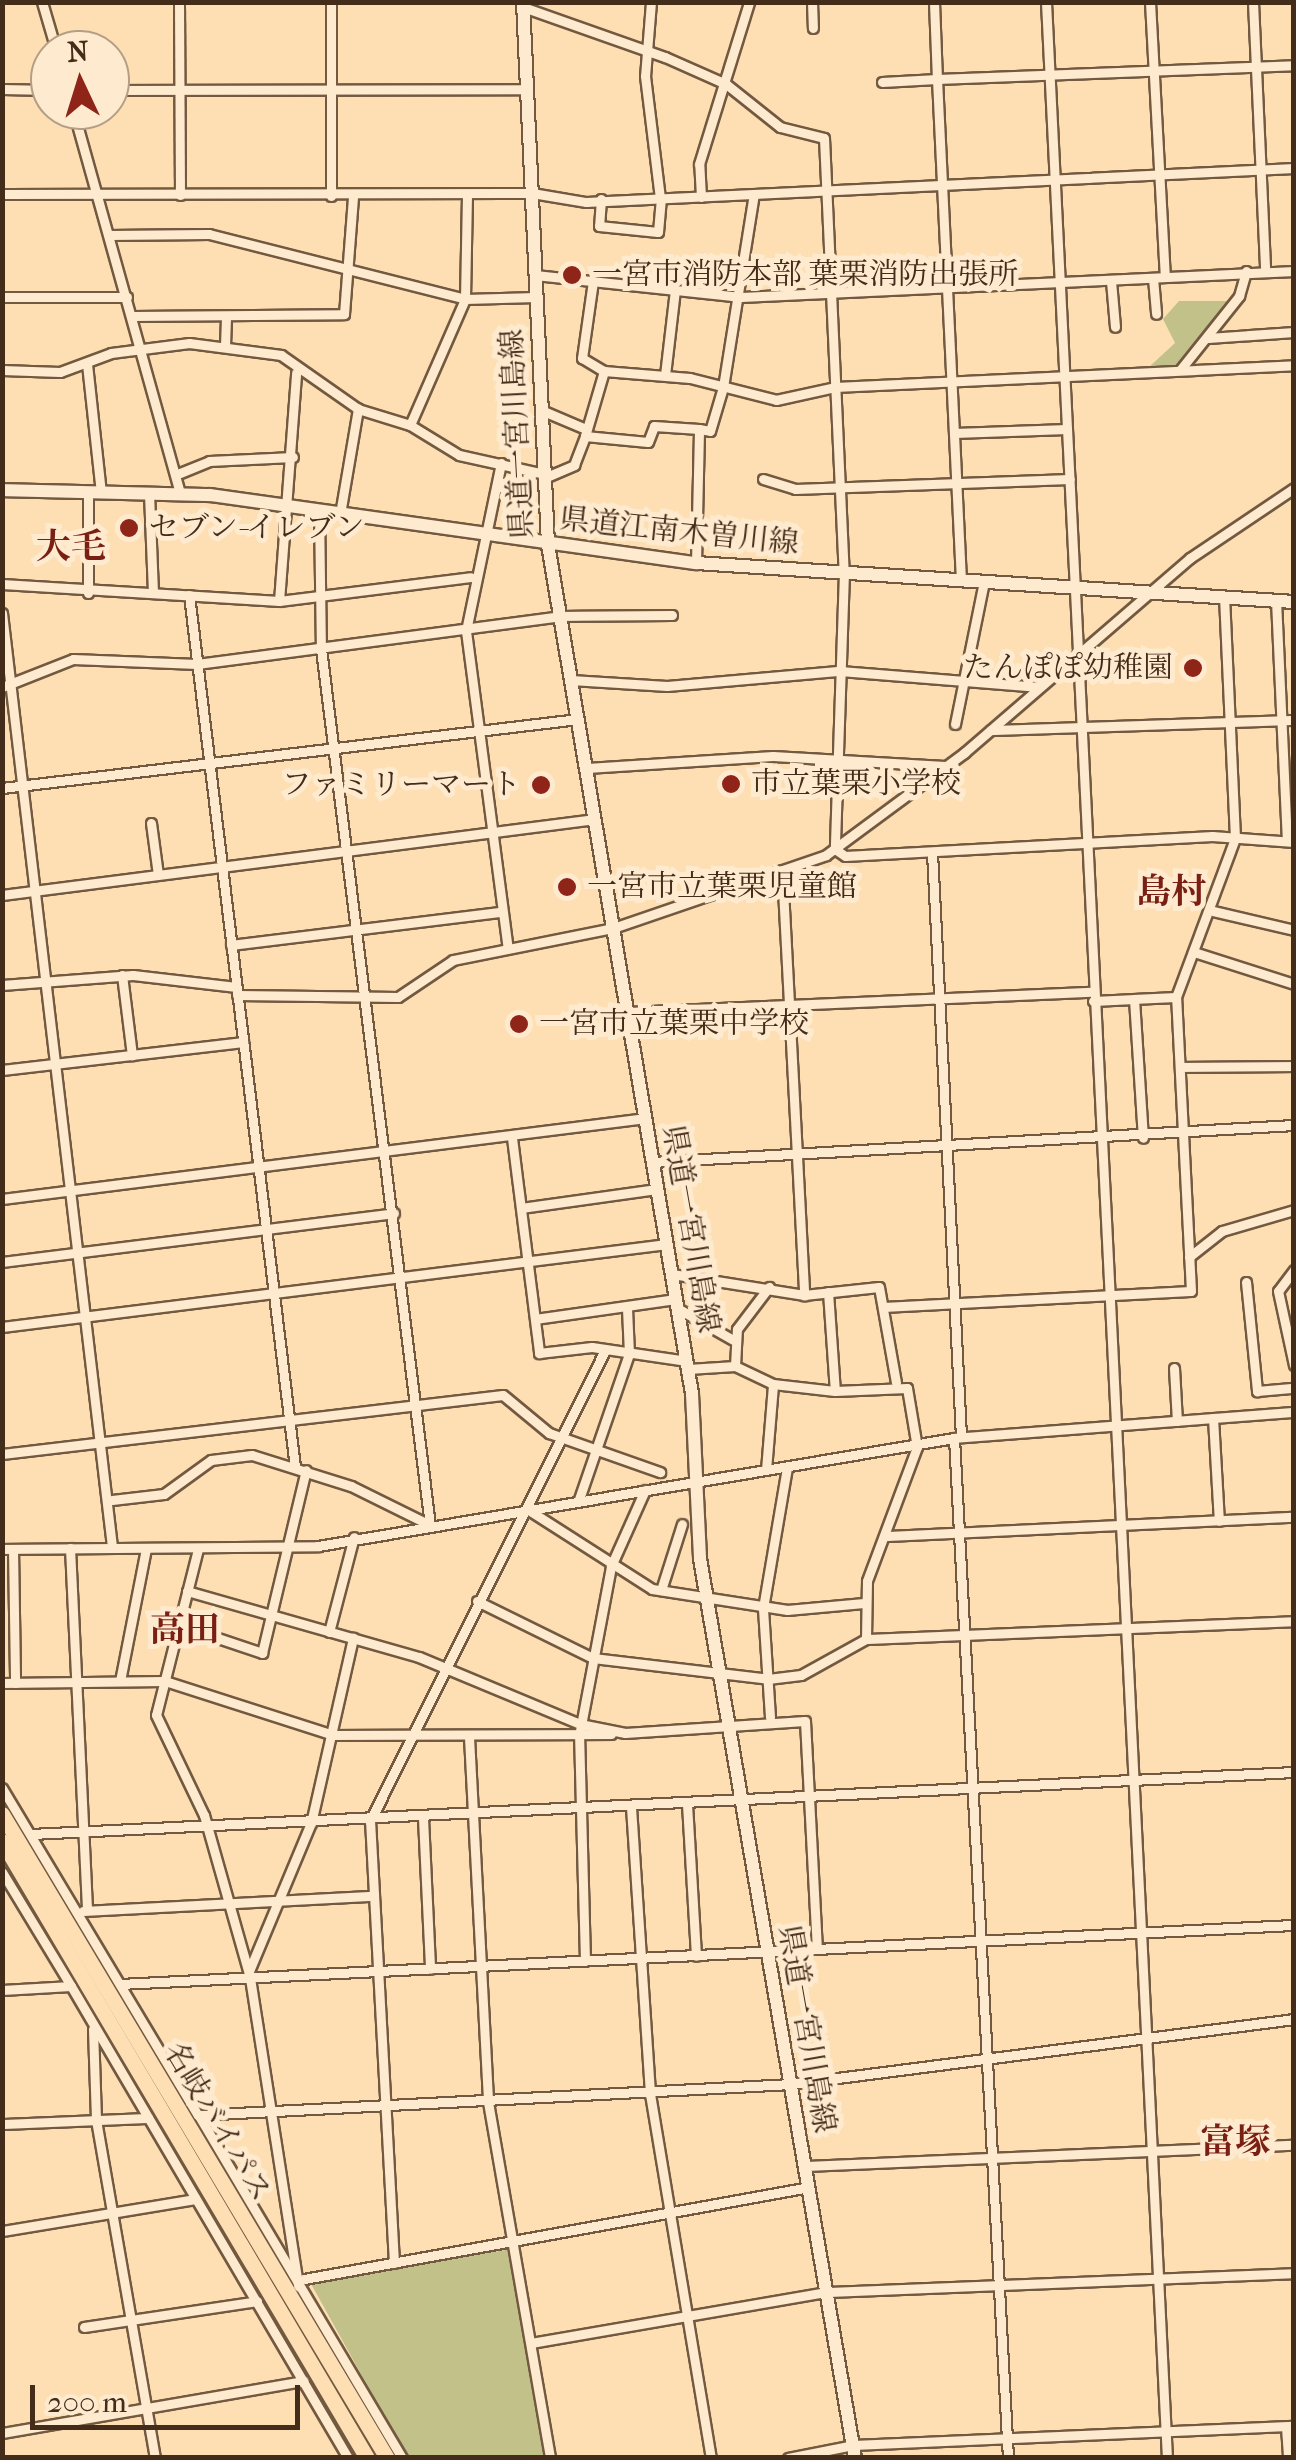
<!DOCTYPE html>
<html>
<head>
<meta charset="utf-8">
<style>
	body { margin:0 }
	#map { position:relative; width:1296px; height:2460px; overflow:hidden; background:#fddfb3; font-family:"IM FELL French Canon","Noto Serif JP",serif }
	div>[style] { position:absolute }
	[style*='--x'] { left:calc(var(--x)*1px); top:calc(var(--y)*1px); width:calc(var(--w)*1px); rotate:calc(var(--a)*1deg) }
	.green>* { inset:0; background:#c2c18a }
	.roads { filter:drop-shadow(2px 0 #725940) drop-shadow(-2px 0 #725940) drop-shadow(0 2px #725940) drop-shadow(0 -2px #725940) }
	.minor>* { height:9px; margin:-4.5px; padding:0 4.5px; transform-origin:4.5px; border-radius:4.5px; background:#feeace }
	.secondary>* { height:12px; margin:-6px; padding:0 6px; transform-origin:6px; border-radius:6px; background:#feeace }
	.trunk>* { height:15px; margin:-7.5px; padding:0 7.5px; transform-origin:7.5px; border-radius:7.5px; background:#fddfb3 }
	.dots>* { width:28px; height:28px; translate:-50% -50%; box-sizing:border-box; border:5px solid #feeace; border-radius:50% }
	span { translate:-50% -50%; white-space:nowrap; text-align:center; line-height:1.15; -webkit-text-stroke:10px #feeace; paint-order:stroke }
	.poi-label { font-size:30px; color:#442c1a }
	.left { translate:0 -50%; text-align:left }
	.right { translate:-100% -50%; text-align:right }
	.street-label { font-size:30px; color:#442c1a }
	.quarter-label { font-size:35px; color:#7a1f14; font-weight:700 }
	.frame { position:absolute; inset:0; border:5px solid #442c1a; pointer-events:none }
	.north { position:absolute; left:30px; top:30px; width:100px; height:100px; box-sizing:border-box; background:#feeace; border:2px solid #b49e86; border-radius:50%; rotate:356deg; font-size:28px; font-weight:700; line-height:40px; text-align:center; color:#442c1a }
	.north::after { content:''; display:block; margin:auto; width:35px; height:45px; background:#8f2418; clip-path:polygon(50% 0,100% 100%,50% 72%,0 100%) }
	.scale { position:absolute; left:30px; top:2385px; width:270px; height:45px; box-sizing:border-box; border:5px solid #442c1a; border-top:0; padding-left:12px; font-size:30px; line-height:35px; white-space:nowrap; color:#442c1a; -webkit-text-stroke:8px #feeace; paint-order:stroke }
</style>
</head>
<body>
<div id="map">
	<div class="green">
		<div style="clip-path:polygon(1179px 301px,1228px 301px,1178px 367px,1149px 367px,1175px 343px,1163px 319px)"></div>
		<div style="clip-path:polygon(511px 2249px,547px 2457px,407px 2457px,310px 2282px)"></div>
	</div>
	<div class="roads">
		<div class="minor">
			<div style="--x:42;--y:2;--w:50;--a:73.7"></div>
			<div style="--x:179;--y:2;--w:193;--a:89.7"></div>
			<div style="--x:651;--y:2;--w:74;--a:94.6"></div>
			<div style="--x:645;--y:76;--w:123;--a:83"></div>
			<div style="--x:812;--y:2;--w:26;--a:88"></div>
			<div style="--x:934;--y:2;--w:77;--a:87.8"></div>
			<div style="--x:937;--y:79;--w:357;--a:-2.2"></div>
			<div style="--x:1046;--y:2;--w:2459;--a:87.18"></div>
			<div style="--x:1150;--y:2;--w:274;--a:86.9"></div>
			<div style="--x:1253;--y:2;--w:268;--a:87.4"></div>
			<div style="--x:523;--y:7;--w:151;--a:19.4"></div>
			<div style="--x:665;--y:57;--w:67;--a:23.9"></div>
			<div style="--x:726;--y:84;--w:69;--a:38.5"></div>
			<div style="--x:780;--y:127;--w:45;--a:14"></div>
			<div style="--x:824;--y:138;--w:434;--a:87.4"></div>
			<div style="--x:844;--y:572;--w:277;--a:91.9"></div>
			<div style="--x:835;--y:849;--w:12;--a:35"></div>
			<div style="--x:845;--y:856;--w:368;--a:-3.1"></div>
			<div style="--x:1212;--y:836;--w:82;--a:4.2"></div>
			<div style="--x:882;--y:82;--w:55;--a:-3.1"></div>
			<div style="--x:937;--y:79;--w:502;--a:87.26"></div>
			<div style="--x:2;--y:89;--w:48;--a:1.2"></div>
			<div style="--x:110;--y:90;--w:417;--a:-0.1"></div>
			<div style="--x:73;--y:110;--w:399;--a:74.4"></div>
			<div style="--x:2;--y:194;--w:530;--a:-0.11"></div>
			<div style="--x:532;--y:193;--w:55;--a:9.5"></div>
			<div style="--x:586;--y:202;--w:709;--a:-2.75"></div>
			<div style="--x:331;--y:196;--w:194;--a:-90"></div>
			<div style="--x:701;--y:197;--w:33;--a:-93"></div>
			<div style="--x:699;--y:164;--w:170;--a:-72.8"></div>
			<div style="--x:601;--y:199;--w:27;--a:94"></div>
			<div style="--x:599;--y:226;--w:59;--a:5.8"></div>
			<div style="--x:658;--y:232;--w:34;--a:-85"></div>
			<div style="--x:109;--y:235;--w:100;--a:-0.6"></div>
			<div style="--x:209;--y:234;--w:264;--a:14.2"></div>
			<div style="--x:465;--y:299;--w:71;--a:-1.6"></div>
			<div style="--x:535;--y:275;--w:207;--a:6.1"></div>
			<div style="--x:741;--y:297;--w:554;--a:-2.69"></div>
			<div style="--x:1153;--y:278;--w:36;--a:85"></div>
			<div style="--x:593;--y:281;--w:78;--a:98.1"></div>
			<div style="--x:582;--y:358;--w:26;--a:31"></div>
			<div style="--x:604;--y:371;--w:86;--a:4.7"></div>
			<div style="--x:690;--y:378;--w:89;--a:14.3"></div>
			<div style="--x:776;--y:400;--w:60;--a:-12.4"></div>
			<div style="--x:835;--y:387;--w:460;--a:-2.7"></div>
			<div style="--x:1111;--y:281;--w:46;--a:85"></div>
			<div style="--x:2;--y:297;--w:125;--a:0"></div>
			<div style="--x:133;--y:316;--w:211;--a:-0.5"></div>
			<div style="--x:344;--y:314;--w:117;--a:-85.6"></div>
			<div style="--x:1208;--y:338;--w:86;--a:-4"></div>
			<div style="--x:225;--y:346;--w:28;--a:-88"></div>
			<div style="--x:87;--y:364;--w:129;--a:83.8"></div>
			<div style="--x:2;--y:370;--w:58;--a:2"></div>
			<div style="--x:60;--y:372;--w:54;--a:-20.4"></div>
			<div style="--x:111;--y:353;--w:79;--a:-7.3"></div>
			<div style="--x:189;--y:343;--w:93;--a:7.4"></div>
			<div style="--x:281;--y:355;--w:94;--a:35"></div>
			<div style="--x:358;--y:409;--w:54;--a:17.1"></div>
			<div style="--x:410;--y:425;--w:57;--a:31.5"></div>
			<div style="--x:459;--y:455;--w:87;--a:12.6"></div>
			<div style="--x:1180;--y:370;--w:95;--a:-51.4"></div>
			<div style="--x:1239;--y:296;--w:26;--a:-74"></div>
			<div style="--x:665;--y:375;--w:86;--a:-83.3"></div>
			<div style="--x:541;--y:410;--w:49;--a:22.9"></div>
			<div style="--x:410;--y:425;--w:137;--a:-66.4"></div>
			<div style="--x:465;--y:299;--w:101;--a:-88.9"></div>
			<div style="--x:954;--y:433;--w:113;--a:-2"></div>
			<div style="--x:585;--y:436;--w:68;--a:-73.7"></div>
			<div style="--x:501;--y:463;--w:172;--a:101.8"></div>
			<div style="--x:466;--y:631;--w:320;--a:82.5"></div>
			<div style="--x:180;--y:473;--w:31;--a:-22"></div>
			<div style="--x:209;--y:461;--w:84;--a:-2.7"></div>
			<div style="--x:544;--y:478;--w:33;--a:-23"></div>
			<div style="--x:574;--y:465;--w:31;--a:-69"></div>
			<div style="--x:585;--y:436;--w:63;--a:5.4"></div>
			<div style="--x:648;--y:442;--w:17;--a:-69"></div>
			<div style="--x:654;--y:426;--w:45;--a:3.8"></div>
			<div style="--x:763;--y:479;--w:34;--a:17"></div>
			<div style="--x:795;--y:489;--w:275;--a:-2.1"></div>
			<div style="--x:88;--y:492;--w:101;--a:90"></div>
			<div style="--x:149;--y:493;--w:99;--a:87.7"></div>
			<div style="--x:319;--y:510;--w:139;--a:89.2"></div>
			<div style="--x:321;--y:649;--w:883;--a:82.91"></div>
			<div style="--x:340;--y:514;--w:107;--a:-80.3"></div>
			<div style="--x:696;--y:563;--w:134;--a:-88.7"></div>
			<div style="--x:699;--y:429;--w:11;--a:10"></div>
			<div style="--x:710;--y:431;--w:46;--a:-73.5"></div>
			<div style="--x:723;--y:387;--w:195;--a:-80.9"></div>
			<div style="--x:2;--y:584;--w:278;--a:3.5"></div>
			<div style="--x:279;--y:601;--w:193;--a:-7.1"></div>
			<div style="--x:189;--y:595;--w:878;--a:83.07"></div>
			<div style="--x:1276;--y:600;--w:241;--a:87.4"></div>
			<div style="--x:279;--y:601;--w:229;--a:-85.7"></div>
			<div style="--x:2;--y:613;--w:940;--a:83.28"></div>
			<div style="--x:571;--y:680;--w:96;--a:3.6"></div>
			<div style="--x:667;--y:686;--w:174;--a:-5"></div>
			<div style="--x:840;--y:671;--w:200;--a:4.6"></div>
			<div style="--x:2;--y:687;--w:76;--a:-21.5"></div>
			<div style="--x:73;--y:659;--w:124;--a:2.3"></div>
			<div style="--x:197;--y:664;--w:366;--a:-7.5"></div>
			<div style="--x:560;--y:616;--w:112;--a:-0.5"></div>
			<div style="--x:955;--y:724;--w:146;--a:-78.5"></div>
			<div style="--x:991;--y:730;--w:303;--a:-1.9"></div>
			<div style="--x:587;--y:768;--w:186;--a:-3.7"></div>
			<div style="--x:773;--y:756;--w:172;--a:3.3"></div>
			<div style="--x:2;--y:788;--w:580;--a:-6.83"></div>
			<div style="--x:151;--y:823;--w:52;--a:82.3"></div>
			<div style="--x:932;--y:852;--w:586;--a:87.16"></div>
			<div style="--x:782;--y:870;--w:426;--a:87"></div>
			<div style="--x:2;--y:895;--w:598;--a:-7.3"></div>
			<div style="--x:1213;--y:911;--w:83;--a:13.2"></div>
			<div style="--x:231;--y:945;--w:272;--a:-7"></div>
			<div style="--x:1197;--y:953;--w:102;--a:17.7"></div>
			<div style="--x:122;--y:975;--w:81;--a:82.9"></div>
			<div style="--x:2;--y:985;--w:131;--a:-4.4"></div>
			<div style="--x:133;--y:975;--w:104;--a:6.6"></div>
			<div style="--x:237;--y:995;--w:161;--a:0.7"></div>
			<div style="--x:398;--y:997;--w:66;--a:-33.9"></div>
			<div style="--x:453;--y:960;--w:163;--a:-11.3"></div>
			<div style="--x:613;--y:928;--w:225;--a:-18.9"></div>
			<div style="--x:826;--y:855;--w:172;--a:-36.5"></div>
			<div style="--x:964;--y:753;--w:298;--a:-40.8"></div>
			<div style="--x:1190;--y:558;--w:125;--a:-33.9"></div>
			<div style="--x:1134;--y:999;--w:139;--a:86.3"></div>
			<div style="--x:1093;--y:1001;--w:83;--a:-2.8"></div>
			<div style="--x:628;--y:1012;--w:464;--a:-2.5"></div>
			<div style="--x:1180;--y:1067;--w:114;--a:-0.5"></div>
			<div style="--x:2;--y:1070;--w:243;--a:-6.6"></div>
			<div style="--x:512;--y:1138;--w:217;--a:82.8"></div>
			<div style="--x:539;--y:1353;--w:53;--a:-6.5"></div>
			<div style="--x:592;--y:1347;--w:96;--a:8.4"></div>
			<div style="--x:652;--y:1162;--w:643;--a:-3.3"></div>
			<div style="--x:2;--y:1199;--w:649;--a:-7.17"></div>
			<div style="--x:521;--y:1208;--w:137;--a:-8"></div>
			<div style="--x:1189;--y:1257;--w:42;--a:-38.2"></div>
			<div style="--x:1222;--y:1231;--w:75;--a:-16.3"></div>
			<div style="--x:2;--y:1262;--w:395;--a:-7.1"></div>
			<div style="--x:1294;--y:1270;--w:26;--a:127"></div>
			<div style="--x:1278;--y:1291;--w:76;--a:77.8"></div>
			<div style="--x:672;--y:1274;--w:134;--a:9"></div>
			<div style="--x:804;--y:1295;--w:75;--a:-6.1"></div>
			<div style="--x:879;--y:1287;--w:97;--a:79.9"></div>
			<div style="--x:1246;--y:1282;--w:110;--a:84.2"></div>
			<div style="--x:1257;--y:1391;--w:37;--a:-5"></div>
			<div style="--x:828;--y:1292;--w:99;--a:86"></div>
			<div style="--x:883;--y:1307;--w:308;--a:-3"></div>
			<div style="--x:1191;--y:1291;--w:294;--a:-92.9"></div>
			<div style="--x:1176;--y:997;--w:170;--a:-69.6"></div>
			<div style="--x:1235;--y:838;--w:241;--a:-92.6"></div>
			<div style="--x:677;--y:1308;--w:64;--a:29.7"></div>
			<div style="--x:535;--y:1319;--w:142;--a:-8.1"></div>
			<div style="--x:2;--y:1327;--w:670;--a:-7.11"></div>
			<div style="--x:735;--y:1366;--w:37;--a:-87"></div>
			<div style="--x:737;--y:1329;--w:53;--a:-52.7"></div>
			<div style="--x:1174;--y:1368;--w:53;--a:86.8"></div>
			<div style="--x:688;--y:1369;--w:47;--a:-3.7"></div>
			<div style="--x:735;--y:1366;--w:42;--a:25.3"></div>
			<div style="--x:773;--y:1384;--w:62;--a:6.4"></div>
			<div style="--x:835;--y:1391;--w:72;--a:-2.4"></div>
			<div style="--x:907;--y:1388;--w:60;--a:80.4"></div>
			<div style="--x:917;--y:1447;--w:143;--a:110.5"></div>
			<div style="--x:867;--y:1581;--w:58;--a:91"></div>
			<div style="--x:1213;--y:1418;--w:103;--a:86.7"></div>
			<div style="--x:954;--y:1438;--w:1021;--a:86.97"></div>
			<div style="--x:2;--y:1454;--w:504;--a:-6.72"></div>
			<div style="--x:503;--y:1395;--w:60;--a:39.6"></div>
			<div style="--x:549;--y:1433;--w:118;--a:19.4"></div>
			<div style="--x:766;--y:1470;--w:86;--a:-85.3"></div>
			<div style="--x:112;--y:1500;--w:52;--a:-6.6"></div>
			<div style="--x:164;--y:1494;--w:58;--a:-35.9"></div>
			<div style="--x:211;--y:1460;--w:41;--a:-7"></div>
			<div style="--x:252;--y:1455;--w:104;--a:17.4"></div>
			<div style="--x:351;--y:1486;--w:88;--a:26.3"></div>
			<div style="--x:578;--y:1502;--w:157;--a:-71"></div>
			<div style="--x:629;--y:1354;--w:46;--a:-92.5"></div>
			<div style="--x:527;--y:1509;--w:148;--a:32.6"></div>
			<div style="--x:652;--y:1589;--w:137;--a:8.8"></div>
			<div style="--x:787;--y:1610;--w:77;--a:-5.2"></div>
			<div style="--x:887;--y:1536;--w:407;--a:-2.7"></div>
			<div style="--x:70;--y:1548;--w:361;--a:87.3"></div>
			<div style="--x:2;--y:1549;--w:316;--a:-0.5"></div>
			<div style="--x:318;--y:1546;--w:645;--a:-9.64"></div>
			<div style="--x:954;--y:1438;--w:341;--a:-4.4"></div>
			<div style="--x:13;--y:1549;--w:134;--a:89.1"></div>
			<div style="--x:198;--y:1549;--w:171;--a:104.2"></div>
			<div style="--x:156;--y:1715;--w:111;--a:64.4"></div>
			<div style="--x:204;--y:1815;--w:169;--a:74.2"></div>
			<div style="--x:250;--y:1978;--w:312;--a:81.1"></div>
			<div style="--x:661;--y:1590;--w:69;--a:-72.3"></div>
			<div style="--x:187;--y:1591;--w:241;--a:15.9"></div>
			<div style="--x:419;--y:1657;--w:174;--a:22.6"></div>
			<div style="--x:580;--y:1724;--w:46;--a:11.3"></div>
			<div style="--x:625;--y:1733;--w:180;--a:-3.8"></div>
			<div style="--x:805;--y:1721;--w:227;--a:87"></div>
			<div style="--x:477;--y:1601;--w:129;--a:26.2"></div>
			<div style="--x:593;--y:1658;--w:176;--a:6.8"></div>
			<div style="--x:768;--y:1679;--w:33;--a:-7"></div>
			<div style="--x:801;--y:1675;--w:74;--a:-29"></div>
			<div style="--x:866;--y:1639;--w:428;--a:-2.4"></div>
			<div style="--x:179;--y:1625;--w:88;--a:18.6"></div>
			<div style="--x:262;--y:1653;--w:188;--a:-76.5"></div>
			<div style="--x:329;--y:1632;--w:98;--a:-75.3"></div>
			<div style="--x:120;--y:1681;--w:135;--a:-78.9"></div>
			<div style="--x:2;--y:1683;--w:163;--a:-0.7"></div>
			<div style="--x:165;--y:1681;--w:176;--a:17.8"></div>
			<div style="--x:333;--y:1735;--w:278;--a:-0.2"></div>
			<div style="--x:770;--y:1717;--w:109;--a:-93.7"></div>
			<div style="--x:763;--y:1608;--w:143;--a:-80.3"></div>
			<div style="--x:469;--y:1737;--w:365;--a:87"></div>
			<div style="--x:488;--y:2102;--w:361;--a:80.1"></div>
			<div style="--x:2;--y:1788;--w:381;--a:59.1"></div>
			<div style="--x:687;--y:1804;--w:152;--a:86.6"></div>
			<div style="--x:631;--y:1807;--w:288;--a:86.2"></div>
			<div style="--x:650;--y:2094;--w:369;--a:80.5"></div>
			<div style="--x:423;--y:1818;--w:151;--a:87.3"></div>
			<div style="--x:31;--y:1834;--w:1265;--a:-2.81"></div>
			<div style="--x:2;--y:1872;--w:133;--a:58.8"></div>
			<div style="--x:83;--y:1911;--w:291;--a:-3"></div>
			<div style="--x:585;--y:1961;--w:225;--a:-91.5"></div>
			<div style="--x:579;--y:1736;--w:173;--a:-79.3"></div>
			<div style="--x:611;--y:1566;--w:83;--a:-65.9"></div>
			<div style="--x:249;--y:1971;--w:160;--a:-67.3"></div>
			<div style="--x:311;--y:1823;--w:190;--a:-77.2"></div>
			<div style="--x:120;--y:1984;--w:1175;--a:-2.88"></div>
			<div style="--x:2;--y:1990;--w:69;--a:-3.3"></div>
			<div style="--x:71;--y:1986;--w:547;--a:59.59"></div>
			<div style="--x:93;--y:2029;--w:91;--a:88.1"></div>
			<div style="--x:96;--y:2120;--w:343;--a:80.1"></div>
			<div style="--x:2;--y:2124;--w:146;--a:-2.4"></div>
			<div style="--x:805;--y:2166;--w:489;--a:-2.5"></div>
			<div style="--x:2;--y:2231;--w:196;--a:-9.4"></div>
			<div style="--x:394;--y:2263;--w:443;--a:-93.1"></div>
			<div style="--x:370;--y:1821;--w:526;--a:-63.48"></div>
			<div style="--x:304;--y:2279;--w:513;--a:-10.32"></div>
			<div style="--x:84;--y:2327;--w:175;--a:-8.5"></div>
			<div style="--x:531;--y:2343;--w:300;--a:-9.8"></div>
			<div style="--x:827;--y:2292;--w:467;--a:-2.3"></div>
			<div style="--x:1286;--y:2427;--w:31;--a:86"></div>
			<div style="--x:2;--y:2433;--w:306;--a:-9.8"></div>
			<div style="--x:402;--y:2458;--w:399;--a:-120.7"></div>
			<div style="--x:198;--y:2115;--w:594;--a:-2.99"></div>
			<div style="--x:791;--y:2084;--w:507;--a:-7.36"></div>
			<div style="--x:788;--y:2458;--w:66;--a:-11.3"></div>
			<div style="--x:853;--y:2445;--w:441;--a:-2.5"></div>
		</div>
		<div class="secondary">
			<div style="--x:523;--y:2;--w:544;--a:87.36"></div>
			<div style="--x:548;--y:545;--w:861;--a:80.37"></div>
			<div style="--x:692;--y:1394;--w:165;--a:87.2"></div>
			<div style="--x:700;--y:1559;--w:912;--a:80.22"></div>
			<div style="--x:2;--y:490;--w:208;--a:1.4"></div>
			<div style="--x:210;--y:495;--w:491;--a:8"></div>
			<div style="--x:696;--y:563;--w:599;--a:3.73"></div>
		</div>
		<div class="trunk">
			<div style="--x:2;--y:1814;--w:750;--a:59.13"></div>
			<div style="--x:2;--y:1841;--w:717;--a:59.39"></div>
		</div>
	</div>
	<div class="dots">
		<div style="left:572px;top:275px;background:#8f2418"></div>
		<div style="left:129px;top:528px;background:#8f2418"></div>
		<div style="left:1193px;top:668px;background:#8f2418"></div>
		<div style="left:731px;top:784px;background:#8f2418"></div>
		<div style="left:541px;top:785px;background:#8f2418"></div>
		<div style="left:567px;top:887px;background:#8f2418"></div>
		<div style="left:519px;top:1024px;background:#8f2418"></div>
	</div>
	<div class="poi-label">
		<span class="left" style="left:592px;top:275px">一宮市消防本部 葉栗消防出張所</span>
		<span class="left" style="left:149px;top:528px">セブン-イレブン</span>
		<span class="right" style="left:1173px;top:668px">たんぽぽ幼稚園</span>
		<span class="left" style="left:751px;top:784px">市立葉栗小学校</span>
		<span class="right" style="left:521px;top:785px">ファミリーマート</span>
		<span class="left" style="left:587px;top:887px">一宮市立葉栗児童館</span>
		<span class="left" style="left:539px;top:1024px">一宮市立葉栗中学校</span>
	</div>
	<div class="street-label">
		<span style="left:518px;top:434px;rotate:-93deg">県道一宮川島線</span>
		<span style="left:679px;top:532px;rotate:6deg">県道江南木曽川線</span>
		<span style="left:690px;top:1229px;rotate:80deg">県道一宮川島線</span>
		<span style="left:806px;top:2029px;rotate:80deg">県道一宮川島線</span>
		<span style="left:217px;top:2122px;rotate:59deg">名岐バイパス</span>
	</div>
	<div class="quarter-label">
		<span style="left:71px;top:547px">大毛</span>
		<span style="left:1171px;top:892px">島村</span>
		<span style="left:185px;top:1630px">高田</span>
		<span style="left:1235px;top:2142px">富塚</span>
	</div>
	<div class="frame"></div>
	<div class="north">N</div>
	<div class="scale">200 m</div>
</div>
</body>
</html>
